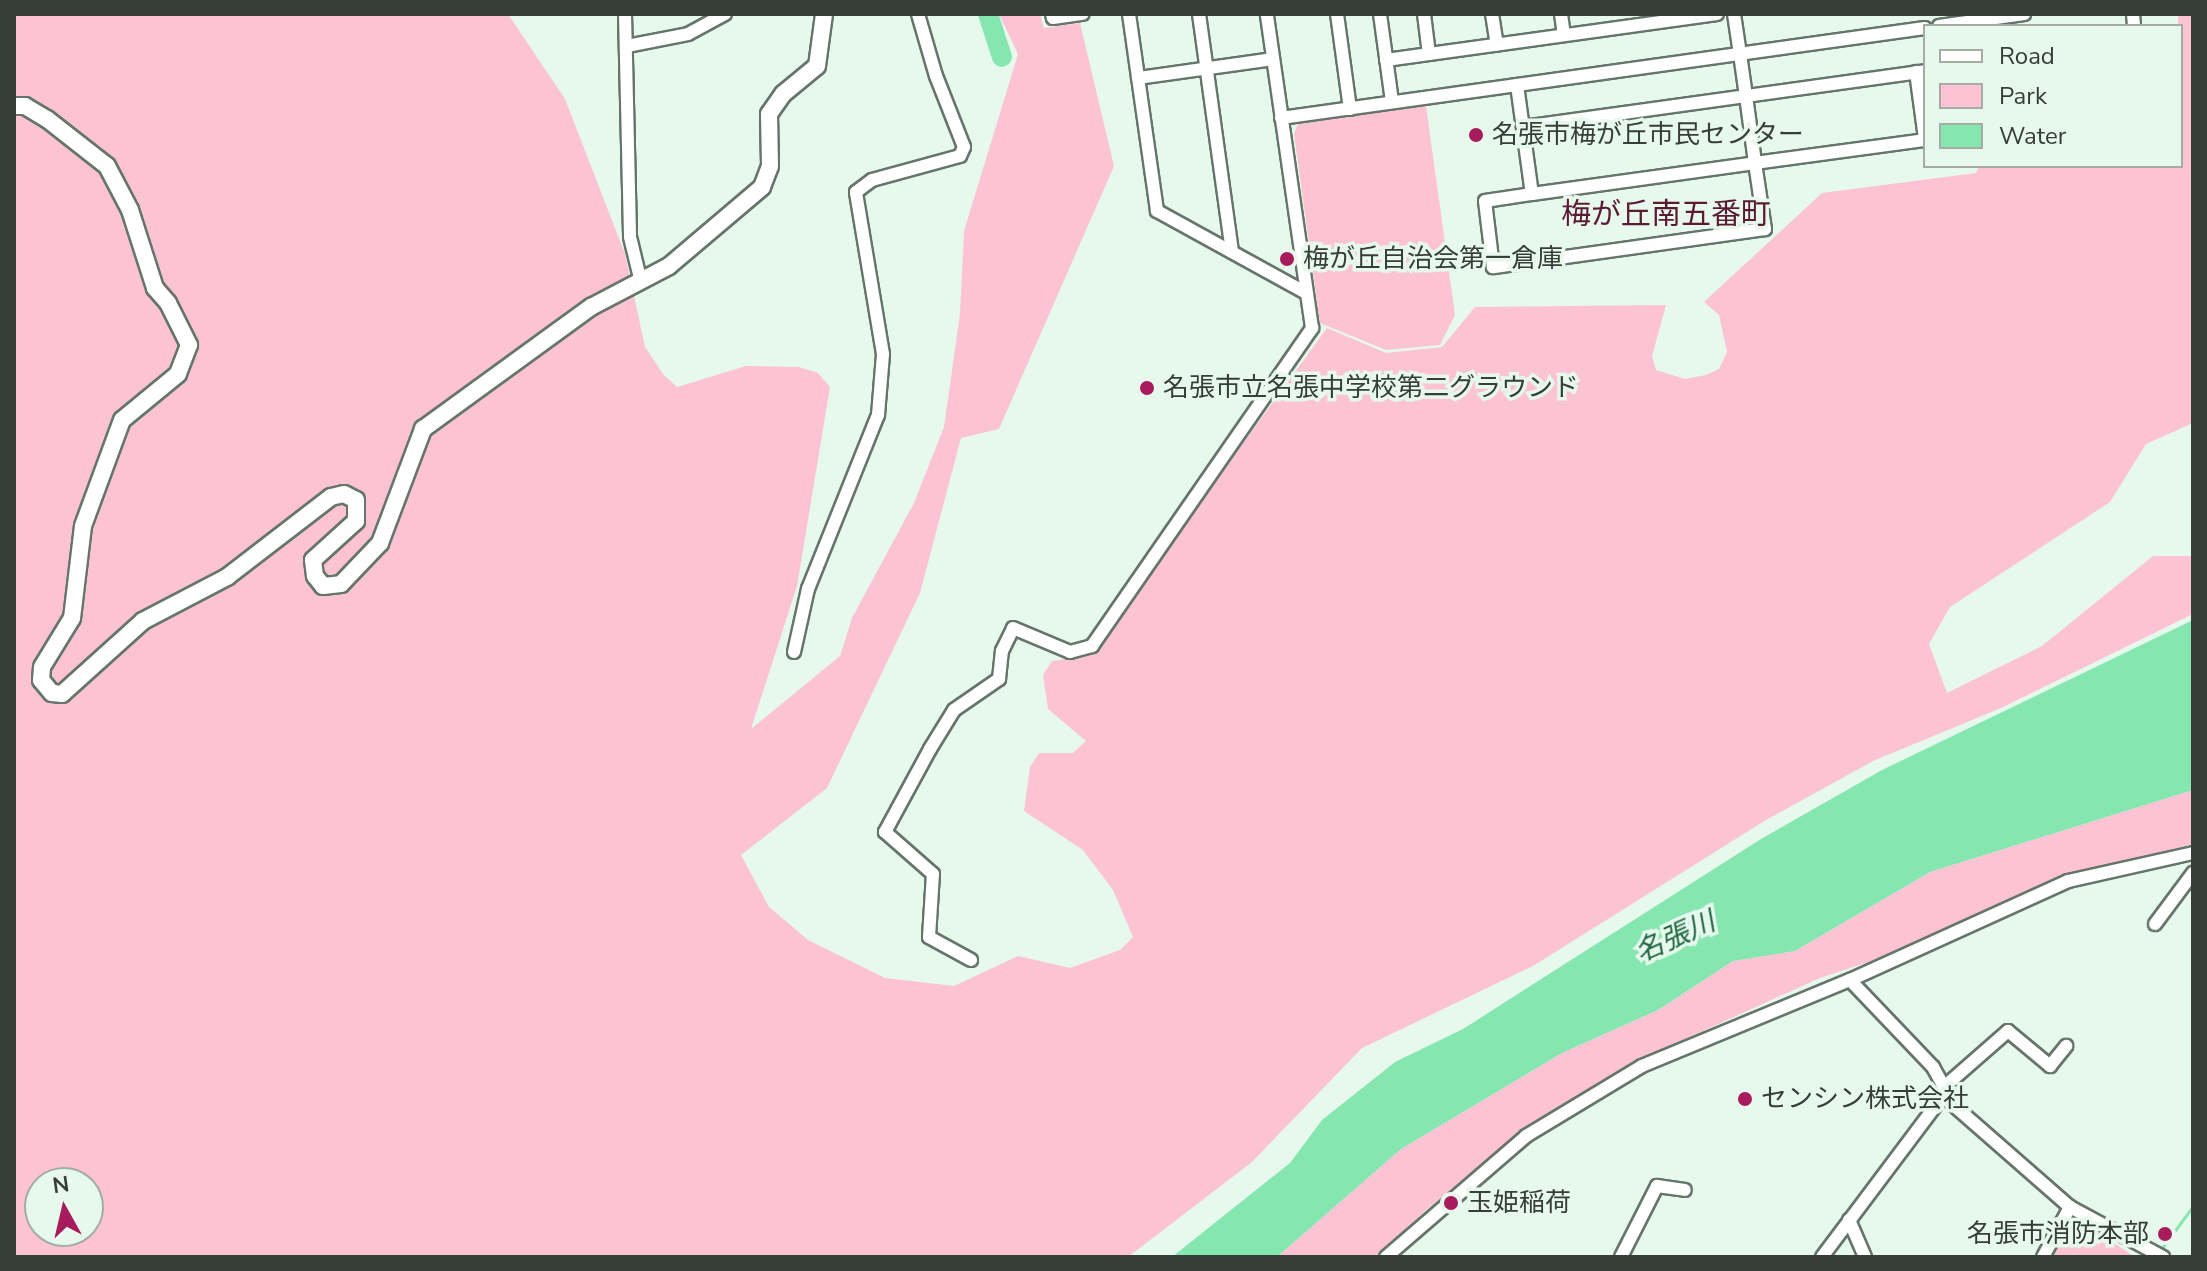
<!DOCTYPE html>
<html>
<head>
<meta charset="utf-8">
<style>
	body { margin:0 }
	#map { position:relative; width:2207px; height:1271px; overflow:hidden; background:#e7f8ed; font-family:"Nunito Sans","Noto Sans JP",sans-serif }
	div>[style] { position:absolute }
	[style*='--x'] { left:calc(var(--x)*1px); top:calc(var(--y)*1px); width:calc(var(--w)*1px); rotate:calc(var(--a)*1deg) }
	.green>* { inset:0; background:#fbc3d3 }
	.water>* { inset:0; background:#85e7af }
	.stream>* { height:3px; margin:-1.5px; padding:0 1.5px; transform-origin:1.5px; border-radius:1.5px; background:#85e7af }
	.river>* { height:20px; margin:-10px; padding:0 10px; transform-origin:10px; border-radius:10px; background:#85e7af }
	.roads { filter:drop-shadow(2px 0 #66756b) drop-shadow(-2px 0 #66756b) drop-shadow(0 2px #66756b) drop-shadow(0 -2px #66756b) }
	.street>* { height:12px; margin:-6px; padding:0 6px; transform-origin:6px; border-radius:6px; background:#fff }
	.secondary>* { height:16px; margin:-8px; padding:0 8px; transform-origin:8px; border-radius:8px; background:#fff }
	.dots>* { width:22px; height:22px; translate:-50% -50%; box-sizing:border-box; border:4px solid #e7f8ed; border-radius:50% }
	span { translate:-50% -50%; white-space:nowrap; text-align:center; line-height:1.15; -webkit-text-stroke:7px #e7f8ed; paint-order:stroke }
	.poi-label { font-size:26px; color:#373d39 }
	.left { translate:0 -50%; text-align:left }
	.right { translate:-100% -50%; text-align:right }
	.water-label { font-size:28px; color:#206743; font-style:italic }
	.quarter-label { font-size:30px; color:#5b1933 }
	.frame { position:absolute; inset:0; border:16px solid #373d39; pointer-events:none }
	.legend { position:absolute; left:1923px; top:24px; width:260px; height:144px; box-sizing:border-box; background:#e7f8ed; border:2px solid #a1ada5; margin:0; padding:10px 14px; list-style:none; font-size:24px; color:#373d39 }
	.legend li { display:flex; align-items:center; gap:16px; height:40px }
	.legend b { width:40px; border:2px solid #a1ada5 }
	.north { position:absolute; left:24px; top:1167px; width:80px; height:80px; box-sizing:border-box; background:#e7f8ed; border:2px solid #a1ada5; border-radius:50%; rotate:352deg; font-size:22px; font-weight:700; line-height:32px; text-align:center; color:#373d39 }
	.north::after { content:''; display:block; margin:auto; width:28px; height:36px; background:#a81b5c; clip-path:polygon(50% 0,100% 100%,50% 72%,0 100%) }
</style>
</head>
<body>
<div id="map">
	<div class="green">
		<div style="clip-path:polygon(evenodd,14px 14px,508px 14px,565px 99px,625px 254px,645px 347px,663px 374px,677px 387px,746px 366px,799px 367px,818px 373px,830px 387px,797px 586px,751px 729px,840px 656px,852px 618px,914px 503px,944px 427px,960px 314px,964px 231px,1018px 54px,999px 14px,1040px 14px,1044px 28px,1080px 23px,1114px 166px,999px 429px,961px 438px,920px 593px,827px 788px,741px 855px,769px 907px,808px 940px,885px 978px,954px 986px,1018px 956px,1070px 968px,1120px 950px,1133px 937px,1113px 890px,1083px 850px,1024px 811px,1030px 767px,1039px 753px,1073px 753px,1086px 741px,1048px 709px,1043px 675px,1052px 661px,1088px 656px,1327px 328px,1386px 353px,1442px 347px,1475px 307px,1666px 305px,1652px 356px,1656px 370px,1685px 379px,1706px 375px,1719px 369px,1727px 352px,1719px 315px,1704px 302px,1822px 193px,1976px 173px,1979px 166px,2181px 166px,2178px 14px,2193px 14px,2193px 423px,2146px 444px,2110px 502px,1950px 607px,1929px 644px,1947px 693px,2042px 646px,2153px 556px,2193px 556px,2193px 614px,2001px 708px,1873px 761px,1766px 820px,1533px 966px,1362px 1048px,1252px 1162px,1128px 1257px,14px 1257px,14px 14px,40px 1183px,88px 1183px,88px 1231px,40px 1231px,40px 1183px)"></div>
		<div style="clip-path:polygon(1426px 106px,1455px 315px,1440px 345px,1386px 350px,1320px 323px,1294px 134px,1298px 124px)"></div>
		<div style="clip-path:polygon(2193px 790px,2193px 844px,2067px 878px,1905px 950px,1820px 978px,1630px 1064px,1527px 1130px,1426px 1210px,1376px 1257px,1277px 1257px,1401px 1149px,1562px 1053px,1658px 1010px,1733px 961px,1795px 951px,1930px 872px)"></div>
		<div style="clip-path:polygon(2071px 1214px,2135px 1257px,2049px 1257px)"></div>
	</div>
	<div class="water">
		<div style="clip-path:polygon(2193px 620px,2193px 790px,1930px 872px,1795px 951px,1733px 961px,1658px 1010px,1562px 1053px,1401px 1149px,1277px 1257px,1172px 1257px,1290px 1163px,1322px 1120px,1395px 1062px,1463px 1029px,1761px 839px,1882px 770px)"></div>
	</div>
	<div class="stream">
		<div style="--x:2097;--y:1228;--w:60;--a:28.7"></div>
		<div style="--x:2159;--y:1252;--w:57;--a:-53.5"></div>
		<div style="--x:2035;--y:1257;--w:52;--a:-60"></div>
	</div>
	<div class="river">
		<div style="--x:988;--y:14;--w:45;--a:72"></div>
	</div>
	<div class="roads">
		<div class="street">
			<div style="--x:625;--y:14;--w:223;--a:88.7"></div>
			<div style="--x:630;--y:237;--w:42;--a:76.3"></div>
			<div style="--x:1052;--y:14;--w:4;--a:76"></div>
			<div style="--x:1053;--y:18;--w:30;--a:-8"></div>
			<div style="--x:1129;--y:14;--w:199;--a:81.9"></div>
			<div style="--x:1157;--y:211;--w:170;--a:28.8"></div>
			<div style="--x:1199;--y:14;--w:240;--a:82.1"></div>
			<div style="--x:1337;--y:14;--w:96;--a:82.2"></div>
			<div style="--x:1380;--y:14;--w:89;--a:82.2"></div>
			<div style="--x:1424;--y:14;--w:40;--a:82.9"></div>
			<div style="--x:1492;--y:14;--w:31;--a:81"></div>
			<div style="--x:1561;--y:14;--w:21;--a:82"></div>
			<div style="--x:1734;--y:14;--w:40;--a:81.5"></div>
			<div style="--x:1740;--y:54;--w:42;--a:81.9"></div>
			<div style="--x:1746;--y:96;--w:68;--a:82.3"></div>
			<div style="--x:1755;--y:163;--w:67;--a:81.4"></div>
			<div style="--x:1765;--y:229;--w:275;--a:172"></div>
			<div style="--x:1493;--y:267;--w:66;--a:-96.9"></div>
			<div style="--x:1485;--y:201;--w:48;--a:-8.5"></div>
			<div style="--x:1532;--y:194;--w:225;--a:-7.9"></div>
			<div style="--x:1755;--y:163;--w:172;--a:-7.7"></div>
			<div style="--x:2133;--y:14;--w:12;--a:85"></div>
			<div style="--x:1939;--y:26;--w:86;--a:-8"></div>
			<div style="--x:627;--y:46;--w:62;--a:-11.1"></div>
			<div style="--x:688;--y:34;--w:42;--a:-28.4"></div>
			<div style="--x:1386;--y:60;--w:334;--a:-7.9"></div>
			<div style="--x:1916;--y:72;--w:68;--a:82.3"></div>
			<div style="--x:1138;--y:78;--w:136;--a:-8"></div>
			<div style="--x:1517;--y:85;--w:110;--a:82.2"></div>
			<div style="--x:1281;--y:118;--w:650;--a:-7.96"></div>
			<div style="--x:1523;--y:127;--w:406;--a:-7.9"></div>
			<div style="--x:794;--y:652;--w:65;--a:-77.5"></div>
			<div style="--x:808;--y:589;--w:188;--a:-68.1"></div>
			<div style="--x:878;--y:415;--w:61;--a:-85.3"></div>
			<div style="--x:883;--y:354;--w:164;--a:-99.5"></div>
			<div style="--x:856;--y:192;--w:20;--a:-37"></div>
			<div style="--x:872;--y:180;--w:91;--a:-15.3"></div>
			<div style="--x:960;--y:156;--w:10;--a:-66"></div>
			<div style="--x:964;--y:147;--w:76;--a:-111.5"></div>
			<div style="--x:936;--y:76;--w:65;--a:-106.2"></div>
			<div style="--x:2155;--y:924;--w:64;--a:-53.3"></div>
			<div style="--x:971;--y:960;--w:48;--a:-151.3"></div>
			<div style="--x:929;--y:937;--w:63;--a:-86.4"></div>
			<div style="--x:933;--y:874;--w:64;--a:-138.8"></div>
			<div style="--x:885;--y:832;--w:94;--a:-61.5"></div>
			<div style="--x:930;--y:749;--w:46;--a:-58.4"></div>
			<div style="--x:954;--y:710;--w:55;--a:-34.6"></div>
			<div style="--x:999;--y:679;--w:28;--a:-84"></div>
			<div style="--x:1002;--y:651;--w:25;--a:-64"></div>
			<div style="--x:1013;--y:628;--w:62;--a:22.8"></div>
			<div style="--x:1070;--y:652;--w:23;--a:-15"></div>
			<div style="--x:1092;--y:646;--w:387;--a:-55.3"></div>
			<div style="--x:1312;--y:328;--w:317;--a:-98.2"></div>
			<div style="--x:1944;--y:1087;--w:85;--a:-41.2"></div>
			<div style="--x:2008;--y:1031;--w:55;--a:39.8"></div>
			<div style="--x:2050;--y:1066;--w:26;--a:-51"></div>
			<div style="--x:1943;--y:1096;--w:169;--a:41.2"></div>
			<div style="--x:2070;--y:1207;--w:106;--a:28.3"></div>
			<div style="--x:1849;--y:1220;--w:40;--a:66.6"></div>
			<div style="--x:1386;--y:1257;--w:185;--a:-40.8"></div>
			<div style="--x:1526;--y:1136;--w:135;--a:-31.1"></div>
			<div style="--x:1642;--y:1066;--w:225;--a:-22.5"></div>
			<div style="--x:1850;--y:980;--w:239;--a:-24.4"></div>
			<div style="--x:2068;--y:881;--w:128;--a:-12.6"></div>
			<div style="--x:1621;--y:1257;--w:80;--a:-63.1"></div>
			<div style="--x:1657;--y:1186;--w:28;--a:8"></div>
			<div style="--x:1822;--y:1257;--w:201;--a:-53.1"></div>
			<div style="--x:1943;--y:1096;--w:9;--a:-84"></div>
			<div style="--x:1944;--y:1087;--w:23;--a:-119"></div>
			<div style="--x:1933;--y:1067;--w:120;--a:-133.7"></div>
			<div style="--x:2043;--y:1257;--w:57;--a:-61.6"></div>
		</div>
		<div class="secondary">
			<div style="--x:14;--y:106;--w:11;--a:0"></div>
			<div style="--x:25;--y:106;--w:26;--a:31"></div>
			<div style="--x:47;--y:119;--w:76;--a:38.1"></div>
			<div style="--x:107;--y:166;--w:50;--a:62.4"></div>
			<div style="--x:130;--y:210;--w:82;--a:72.2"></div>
			<div style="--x:155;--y:288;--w:20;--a:49"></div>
			<div style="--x:168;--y:303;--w:47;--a:63.4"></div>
			<div style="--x:189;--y:345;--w:31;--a:111"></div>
			<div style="--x:178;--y:374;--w:72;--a:140.6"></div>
			<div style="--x:122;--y:420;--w:113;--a:110.2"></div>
			<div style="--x:83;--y:526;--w:93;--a:96.8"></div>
			<div style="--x:72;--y:618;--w:57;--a:121.5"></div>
			<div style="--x:42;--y:667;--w:13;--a:94"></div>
			<div style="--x:41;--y:680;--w:17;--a:50"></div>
			<div style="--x:52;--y:693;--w:10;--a:6"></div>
			<div style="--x:62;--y:694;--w:109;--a:-42"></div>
			<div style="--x:143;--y:621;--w:95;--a:-27.6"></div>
			<div style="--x:227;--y:577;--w:131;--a:-37.6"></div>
			<div style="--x:331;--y:497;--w:13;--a:-13"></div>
			<div style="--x:344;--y:494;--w:13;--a:27"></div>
			<div style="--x:356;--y:500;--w:21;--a:90"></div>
			<div style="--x:356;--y:521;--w:58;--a:137.8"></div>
			<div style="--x:313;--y:560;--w:16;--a:83"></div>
			<div style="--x:315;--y:576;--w:13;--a:51"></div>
			<div style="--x:323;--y:586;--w:18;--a:-6"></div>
			<div style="--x:341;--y:584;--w:57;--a:-46.4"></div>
			<div style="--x:380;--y:543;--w:122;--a:-69.3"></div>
			<div style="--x:423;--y:429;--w:208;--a:-36"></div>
			<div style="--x:591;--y:307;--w:88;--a:-27.7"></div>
			<div style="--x:669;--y:266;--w:122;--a:-40.3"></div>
			<div style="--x:762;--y:187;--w:22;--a:-69"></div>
			<div style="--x:770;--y:166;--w:52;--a:-91.1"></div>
			<div style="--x:769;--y:114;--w:24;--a:-55"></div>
			<div style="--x:783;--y:94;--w:44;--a:-39.5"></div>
			<div style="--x:817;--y:66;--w:52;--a:-82.3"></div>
		</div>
	</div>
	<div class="dots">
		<div style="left:1476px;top:135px;background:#a81b5c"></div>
		<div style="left:1287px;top:259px;background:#a81b5c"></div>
		<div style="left:1147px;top:388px;background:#a81b5c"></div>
		<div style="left:1745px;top:1099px;background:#a81b5c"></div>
		<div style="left:1451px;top:1203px;background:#a81b5c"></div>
		<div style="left:2165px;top:1234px;background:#a81b5c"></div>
	</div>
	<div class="poi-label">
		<span class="left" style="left:1492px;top:135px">名張市梅が丘市民センター</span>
		<span class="left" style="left:1303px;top:259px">梅が丘自治会第一倉庫</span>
		<span class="left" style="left:1163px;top:388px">名張市立名張中学校第二グラウンド</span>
		<span class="left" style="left:1761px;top:1099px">センシン株式会社</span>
		<span class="left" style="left:1467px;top:1203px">玉姫稲荷</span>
		<span class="right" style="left:2149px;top:1234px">名張市消防本部</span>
	</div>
	<div class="water-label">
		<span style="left:1675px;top:937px;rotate:-24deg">名張川</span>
	</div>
	<div class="quarter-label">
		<span style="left:1666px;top:215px">梅が丘南五番町</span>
	</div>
	<div class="frame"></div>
	<ul class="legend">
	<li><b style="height:10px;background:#fff"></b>Road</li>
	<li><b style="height:22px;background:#fbc3d3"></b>Park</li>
	<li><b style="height:22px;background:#85e7af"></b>Water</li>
	</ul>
	<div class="north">N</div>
</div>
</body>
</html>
